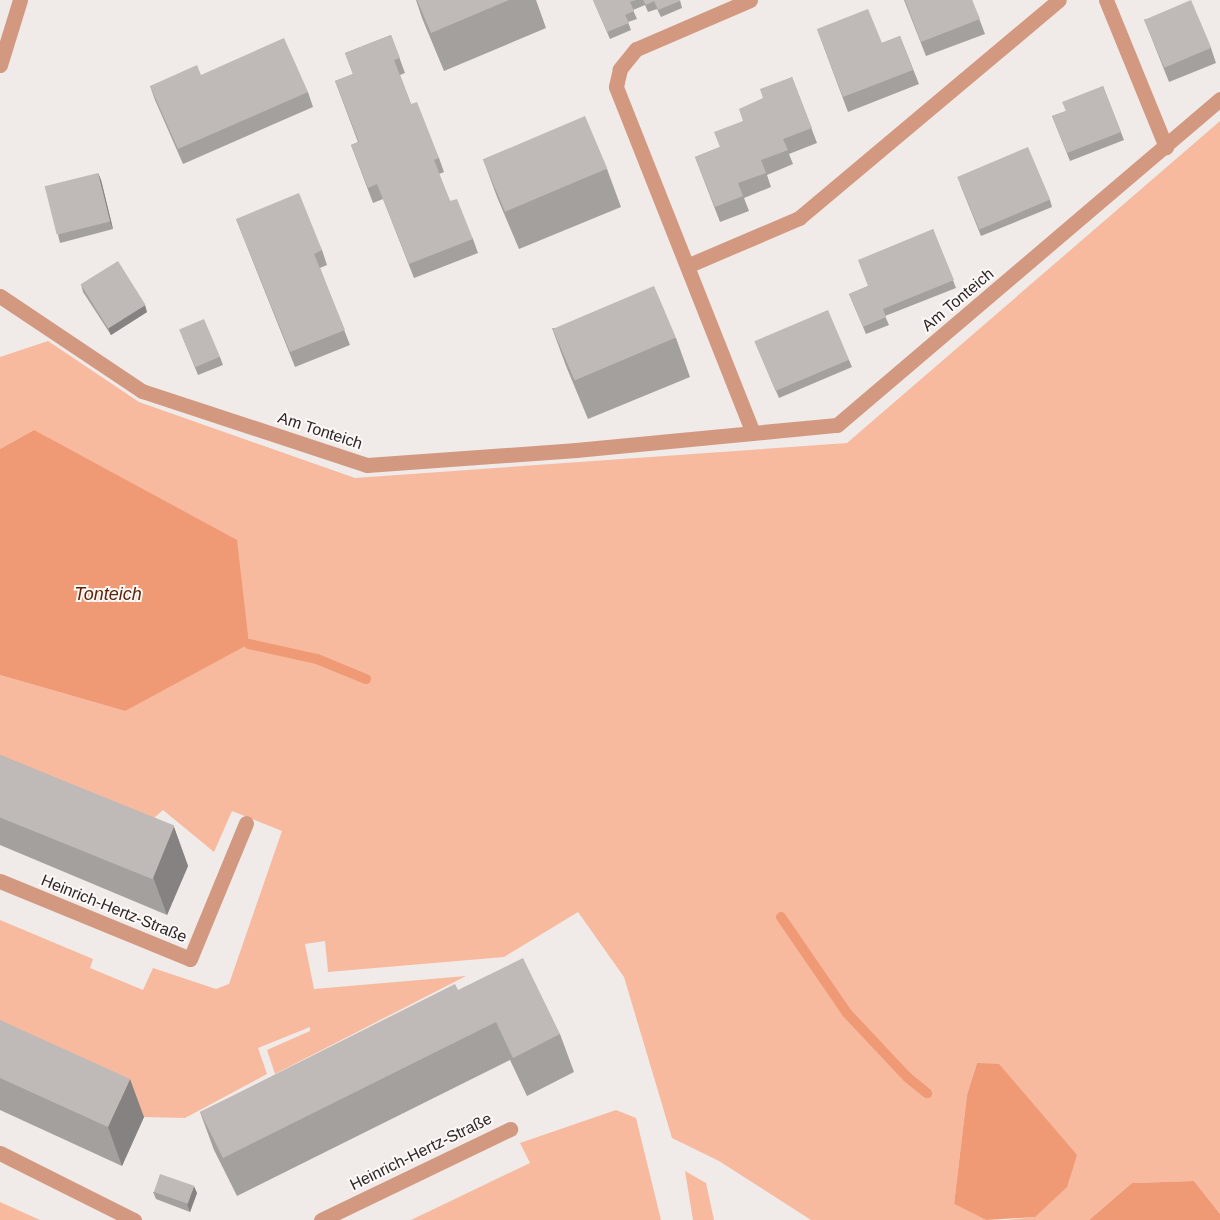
<!DOCTYPE html>
<html>
<head>
<meta charset="utf-8">
<style>
	body { margin:0 }
	#map { position:relative; width:1220px; height:1220px; overflow:hidden; background:#f0eae8; font-family:Helvetica,sans-serif }
	div>[style] { position:absolute }
	[style*='--x'] { left:calc(var(--x)*1px); top:calc(var(--y)*1px); width:calc(var(--w)*1px); rotate:calc(var(--a)*1deg) }
	.green>* { inset:0; background:#f7ba9f }
	.water>* { inset:0; background:#ef9a75 }
	.stream>* { height:10px; margin:-5px; padding:0 5px; transform-origin:5px; border-radius:5px; background:#ef9a75 }
	.minor>* { height:15px; margin:-7.5px; padding:0 7.5px; transform-origin:7.5px; border-radius:7.5px; background:#d39980 }
	.wall>* { inset:0; background:#a4a09e }
	.shaded-wall>* { inset:0; background:#868281 }
	.building>* { inset:0; background:#bfbab8; transform-origin:0 0 }
	span { translate:-50% -50%; white-space:nowrap; text-align:center; line-height:1.15; -webkit-text-stroke:4px #fdf7f5; paint-order:stroke }
	.street-label { font-size:16px; color:#2a2827 }
	.water-label { font-size:18px; color:#5b260b; font-style:italic }
</style>
</head>
<body>
<div id="map">
	<div class="green">
		<div style="clip-path:polygon(1220px 121px,1220px 1214px,1194px 1181px,1132px 1183px,1089px 1220px,1006px 1220px,1035px 1217px,977px 1063px,967px 1095px,954px 1204px,986px 1220px,811px 1220px,719px 1161px,672px 1138px,624px 977px,578px 912px,504px 957px,328px 972px,325px 941px,305px 944px,314px 989px,466px 976px,275px 1074px,267px 1050px,310px 1031px,310px 1027px,258px 1048px,267px 1074px,185px 1118px,144px 1117px,0 1052px,0 920px,93px 959px,90px 968px,143px 990px,153px 968px,216px 989px,229px 984px,282px 831px,232px 811px,214px 852px,163px 810px,153px 819px,0 756px,0 675px,125px 711px,34px 430px,0 449px,0 357px,48px 341px,139px 402px,355px 478px,847px 443px)"></div>
		<div style="clip-path:polygon(616px 1110px,636px 1118px,661px 1220px,411px 1220px,530px 1163px,520px 1143px)"></div>
		<div style="clip-path:polygon(685px 1171px,706px 1183px,714px 1220px,693px 1220px)"></div>
		<div style="clip-path:polygon(0 1202px,40px 1220px,0 1220px)"></div>
	</div>
	<div class="water">
		<div style="clip-path:polygon(34px 430px,237px 540px,249px 644px,125px 711px,0 675px,0 449px)"></div>
		<div style="clip-path:polygon(977px 1063px,999px 1064px,1077px 1155px,1067px 1187px,1035px 1217px,986px 1220px,954px 1204px,967px 1095px)"></div>
		<div style="clip-path:polygon(1194px 1181px,1220px 1214px,1220px 1220px,1089px 1220px,1132px 1183px)"></div>
	</div>
	<div class="stream">
		<div style="--x:249;--y:644;--w:70;--a:12.4"></div>
		<div style="--x:317;--y:659;--w:53;--a:22.2"></div>
		<div style="--x:781;--y:917;--w:116;--a:55.5"></div>
		<div style="--x:847;--y:1013;--w:88;--a:46.8"></div>
		<div style="--x:907;--y:1077;--w:26;--a:39"></div>
	</div>
	<div class="minor">
		<div style="--x:750;--y:0;--w:124;--a:156.7"></div>
		<div style="--x:636;--y:49;--w:26;--a:129"></div>
		<div style="--x:620;--y:69;--w:18;--a:103"></div>
		<div style="--x:616;--y:87;--w:372;--a:68.4"></div>
		<div style="--x:1106;--y:0;--w:159;--a:67.8"></div>
		<div style="--x:0;--y:65;--w:68;--a:-72.9"></div>
		<div style="--x:689;--y:265;--w:120;--a:-23.1"></div>
		<div style="--x:799;--y:218;--w:339;--a:-40"></div>
		<div style="--x:0;--y:296;--w:171;--a:33.8"></div>
		<div style="--x:142;--y:391;--w:237;--a:18.2"></div>
		<div style="--x:367;--y:465;--w:210;--a:-4.1"></div>
		<div style="--x:576;--y:450;--w:262;--a:-5.5"></div>
		<div style="--x:837;--y:425;--w:503;--a:-40.4"></div>
		<div style="--x:0;--y:881;--w:205;--a:22.3"></div>
		<div style="--x:190;--y:959;--w:147;--a:-67.6"></div>
		<div style="--x:0;--y:1153;--w:150;--a:26.6"></div>
		<div style="--x:321;--y:1220;--w:210;--a:-25.7"></div>
	</div>
	<div class="wall">
		<div style="clip-path:polygon(416px 0,536px 0,546px 28px,444px 71px,422px 18px)"></div>
		<div style="clip-path:polygon(593px 0,680px 0,682px 8px,661px 17px,657px 9px,648px 12px,645px 5px,633px 10px,637px 19px,628px 22px,631px 30px,610px 39px)"></div>
		<div style="clip-path:polygon(904px 0,972px 0,985px 34px,926px 56px)"></div>
		<div style="clip-path:polygon(1144px 19px,1211px 48px,1216px 63px,1169px 82px)"></div>
		<div style="clip-path:polygon(817px 29px,882px 43px,900px 36px,919px 84px,848px 112px)"></div>
		<div style="clip-path:polygon(391px 35px,405px 73px,400px 75px,411px 104px,439px 158px,444px 172px,439px 174px,450px 201px,473px 239px,478px 253px,414px 278px,383px 199px,373px 203px,351px 145px,358px 142px,335px 81px,353px 74px,345px 53px)"></div>
		<div style="clip-path:polygon(792px 77px,817px 143px,789px 154px,793px 164px,767px 175px,771px 187px,744px 198px,749px 211px,720px 222px,695px 157px,720px 147px,763px 98px)"></div>
		<div style="clip-path:polygon(150px 86px,308px 92px,313px 107px,183px 164px,155px 100px)"></div>
		<div style="clip-path:polygon(1103px 86px,1124px 140px,1070px 161px,1052px 116px,1066px 111px)"></div>
		<div style="clip-path:polygon(483px 159px,607px 169px,621px 207px,519px 249px,497px 197px)"></div>
		<div style="clip-path:polygon(98px 173px,101px 180px,113px 229px,60px 243px,58px 235px)"></div>
		<div style="clip-path:polygon(960px 184px,1050px 200px,1052px 207px,981px 236px)"></div>
		<div style="clip-path:polygon(236px 219px,322px 250px,327px 265px,320px 268px,350px 345px,295px 367px)"></div>
		<div style="clip-path:polygon(933px 229px,956px 288px,885px 316px,889px 325px,866px 334px,849px 294px,868px 286px)"></div>
		<div style="clip-path:polygon(81px 284px,147px 312px,111px 335px,83px 292px)"></div>
		<div style="clip-path:polygon(552px 328px,676px 338px,690px 377px,588px 419px,566px 366px)"></div>
		<div style="clip-path:polygon(182px 336px,220px 357px,223px 365px,198px 375px)"></div>
		<div style="clip-path:polygon(755px 342px,849px 360px,852px 367px,779px 398px)"></div>
		<div style="clip-path:polygon(0 755px,174px 827px,188px 866px,167px 915px,0 845px)"></div>
		<div style="clip-path:polygon(458px 990px,560px 1034px,574px 1072px,527px 1096px,510px 1060px,237px 1196px,214px 1150px,200px 1112px)"></div>
		<div style="clip-path:polygon(0 1020px,144px 1117px,122px 1166px,0 1110px)"></div>
		<div style="clip-path:polygon(153px 1192px,197px 1193px,190px 1212px,156px 1199px)"></div>
	</div>
	<div class="shaded-wall">
		<div style="clip-path:polygon(98px 173px,101px 180px,113px 229px,110px 222px)"></div>
		<div style="clip-path:polygon(145px 305px,147px 312px,111px 335px,108px 328px)"></div>
		<div style="clip-path:polygon(174px 827px,188px 866px,167px 915px,153px 877px)"></div>
		<div style="clip-path:polygon(130px 1079px,144px 1117px,122px 1166px,108px 1127px)"></div>
		<div style="clip-path:polygon(194px 1186px,197px 1193px,190px 1212px,187px 1204px)"></div>
	</div>
	<div class="building">
		<div style="clip-path:polygon(417px 0,509px 0,431px 33px)"></div>
		<div style="clip-path:polygon(593px 0,636px 0,630px 2px,634px 11px,625px 15px,629px 23px,607px 32px)"></div>
		<div style="clip-path:polygon(643px 0,680px 0,680px 1px,658px 10px,654px 1px,646px 5px)"></div>
		<div style="clip-path:polygon(905px 0,972px 0,980px 19px,921px 42px)"></div>
		<div style="left:1191px;top:0;width:52px;height:51px;rotate:67deg"></div>
		<div style="clip-path:polygon(868px 9px,882px 43px,900px 36px,913px 70px,843px 97px,817px 29px)"></div>
		<div style="clip-path:polygon(391px 35px,400px 58px,394px 60px,411px 104px,417px 102px,439px 158px,434px 160px,450px 201px,457px 199px,473px 239px,409px 264px,377px 184px,368px 188px,351px 145px,359px 142px,335px 81px,353px 74px,345px 53px)"></div>
		<div style="clip-path:polygon(284px 38px,308px 92px,178px 149px,150px 86px,197px 65px,201px 75px)"></div>
		<div style="clip-path:polygon(792px 77px,812px 128px,783px 139px,788px 150px,761px 160px,766px 173px,738px 183px,743px 196px,715px 207px,695px 157px,720px 147px,714px 132px,743px 121px,739px 109px,763px 98px,760px 89px)"></div>
		<div style="clip-path:polygon(1103px 86px,1121px 132px,1067px 153px,1052px 116px,1066px 111px,1062px 102px)"></div>
		<div style="left:585px;top:116px;width:57px;height:111px;rotate:67deg"></div>
		<div style="left:1028px;top:147px;width:57px;height:77px;rotate:67deg"></div>
		<div style="left:98px;top:173px;width:50px;height:55px;rotate:76deg"></div>
		<div style="clip-path:polygon(299px 193px,322px 250px,314px 254px,345px 330px,290px 352px,236px 219px)"></div>
		<div style="clip-path:polygon(933px 229px,954px 280px,883px 309px,886px 317px,863px 327px,849px 294px,868px 286px,858px 260px)"></div>
		<div style="left:118px;top:261px;width:52px;height:44px;rotate:58deg"></div>
		<div style="left:654px;top:286px;width:56px;height:110px;rotate:67deg"></div>
		<div style="left:828px;top:310px;width:54px;height:80px;rotate:67deg"></div>
		<div style="left:204px;top:319px;width:41px;height:27px;rotate:67deg"></div>
		<div style="left:0;top:755px;width:188px;height:58px;rotate:22deg"></div>
		<div style="clip-path:polygon(523px 958px,560px 1034px,513px 1058px,496px 1022px,223px 1158px,200px 1112px,455px 984px,458px 990px)"></div>
		<div style="clip-path:polygon(0 1020px,130px 1079px,108px 1127px,0 1078px)"></div>
		<div style="left:160px;top:1174px;width:36px;height:19px;rotate:19deg"></div>
	</div>
	<div class="street-label">
		<span style="left:958px;top:300px;rotate:-40deg">Am Tonteich</span>
		<span style="left:320px;top:431px;rotate:18deg">Am Tonteich</span>
		<span style="left:114px;top:909px;rotate:22deg">Heinrich-Hertz-Straße</span>
		<span style="left:421px;top:1152px;rotate:-26deg">Heinrich-Hertz-Straße</span>
	</div>
	<div class="water-label">
		<span style="left:108px;top:594px">Tonteich</span>
	</div>
</div>
</body>
</html>
